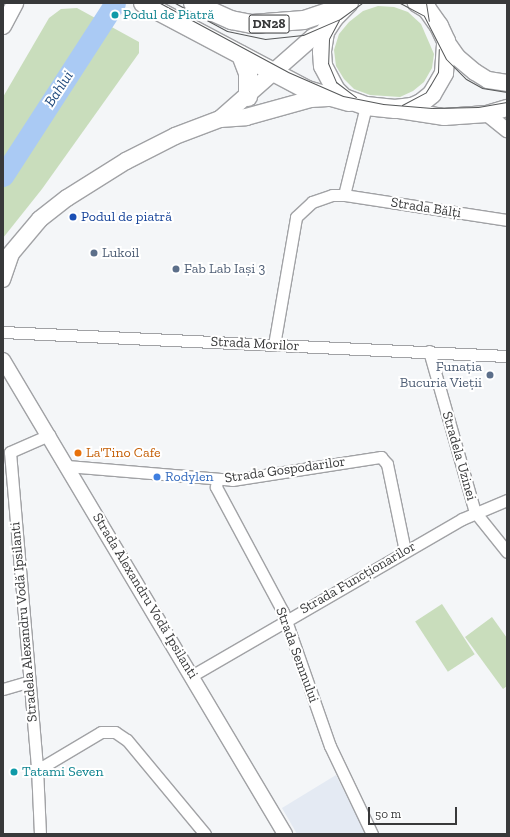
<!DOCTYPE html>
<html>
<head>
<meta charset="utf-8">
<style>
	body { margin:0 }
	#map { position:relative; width:510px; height:837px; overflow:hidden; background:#f4f6f8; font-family:"Zilla Slab",serif }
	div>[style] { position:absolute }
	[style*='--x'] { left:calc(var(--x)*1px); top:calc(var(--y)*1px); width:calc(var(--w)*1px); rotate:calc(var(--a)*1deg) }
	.built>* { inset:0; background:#e4eaf3 }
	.green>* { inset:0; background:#c9ddbc; transform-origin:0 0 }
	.river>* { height:21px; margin:-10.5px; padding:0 10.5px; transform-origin:10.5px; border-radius:10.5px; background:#aacaf4 }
	.roads { filter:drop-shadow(1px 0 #a1a2a5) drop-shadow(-1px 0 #a1a2a5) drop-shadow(0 1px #a1a2a5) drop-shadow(0 -1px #a1a2a5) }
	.minor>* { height:11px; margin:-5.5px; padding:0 5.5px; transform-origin:5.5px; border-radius:5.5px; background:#fff }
	.tertiary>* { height:14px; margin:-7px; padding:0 7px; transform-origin:7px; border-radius:7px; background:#fff }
	.secondary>* { height:16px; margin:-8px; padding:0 8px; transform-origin:8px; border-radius:8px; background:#fff }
	.primary>* { height:18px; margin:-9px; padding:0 9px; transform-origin:9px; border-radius:9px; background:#fff }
	.tram>* { height:1px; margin:-0.5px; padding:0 0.5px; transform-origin:0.5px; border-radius:0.5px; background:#565859 }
	.dots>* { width:11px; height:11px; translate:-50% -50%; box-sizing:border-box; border:2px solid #fff; border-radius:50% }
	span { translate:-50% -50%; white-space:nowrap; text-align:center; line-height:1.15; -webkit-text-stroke:4px #fff; paint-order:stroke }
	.shield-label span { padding:1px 3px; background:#fff; border:1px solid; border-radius:3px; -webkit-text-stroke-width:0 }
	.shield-label { font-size:13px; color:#38393a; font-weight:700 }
	.culture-label { font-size:14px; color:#0d838f }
	.left { translate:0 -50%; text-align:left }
	.street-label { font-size:14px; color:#38393a }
	.transit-label { font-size:14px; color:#164399 }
	.service-label { font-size:14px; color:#4e5e75 }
	.right { translate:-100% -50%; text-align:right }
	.food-label { font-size:14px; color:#c56008 }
	.shop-label { font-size:14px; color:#366cbe }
	.water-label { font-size:15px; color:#1e487c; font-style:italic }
	.frame { position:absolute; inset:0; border:4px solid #38393a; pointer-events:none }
	.scale { position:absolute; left:368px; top:807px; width:89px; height:18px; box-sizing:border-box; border:2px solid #38393a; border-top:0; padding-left:5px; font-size:12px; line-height:14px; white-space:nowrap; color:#38393a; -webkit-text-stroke:3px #fff; paint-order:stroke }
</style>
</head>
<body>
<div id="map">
	<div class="built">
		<div style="clip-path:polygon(336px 775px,366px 834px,297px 834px,282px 808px)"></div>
	</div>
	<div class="green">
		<div style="clip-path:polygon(378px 6px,394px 7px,408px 12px,421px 24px,434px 54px,432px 68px,424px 82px,413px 91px,400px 97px,370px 95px,354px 89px,344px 79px,336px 66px,334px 50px,339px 34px,349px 22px,363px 11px)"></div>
		<div style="clip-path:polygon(77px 8px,139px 42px,139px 53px,42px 189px,3px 238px,3px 97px,49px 18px,61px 9px)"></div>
		<div style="left:442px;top:604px;width:60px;height:32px;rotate:57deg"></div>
		<div style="clip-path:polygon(492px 617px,507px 638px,507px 686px,503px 689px,465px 637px)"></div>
	</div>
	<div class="river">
		<div style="--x:3;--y:176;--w:206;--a:-57.1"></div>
	</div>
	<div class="roads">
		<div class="minor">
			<div style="--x:344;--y:195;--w:165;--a:8.7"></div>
			<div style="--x:3;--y:332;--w:505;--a:2.73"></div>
			<div style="--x:274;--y:345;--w:130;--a:-80.2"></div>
			<div style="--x:296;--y:217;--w:22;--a:-43"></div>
			<div style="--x:312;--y:202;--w:21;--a:-19"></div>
			<div style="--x:332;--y:195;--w:12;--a:0"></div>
			<div style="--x:344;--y:195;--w:92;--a:-76.1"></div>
			<div style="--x:429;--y:351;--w:167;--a:74.1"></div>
			<div style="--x:475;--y:512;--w:51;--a:51.3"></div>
			<div style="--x:67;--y:466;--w:166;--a:4.8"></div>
			<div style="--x:232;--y:480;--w:151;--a:-8.8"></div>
			<div style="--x:381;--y:457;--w:9;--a:49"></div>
			<div style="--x:387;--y:464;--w:89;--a:78.3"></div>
			<div style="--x:217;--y:480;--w:7;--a:98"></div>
			<div style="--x:216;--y:487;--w:142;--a:61.8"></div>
			<div style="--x:283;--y:612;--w:142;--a:70.7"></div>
			<div style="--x:330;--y:746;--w:98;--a:64.5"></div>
			<div style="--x:193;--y:675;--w:311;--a:-30.1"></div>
			<div style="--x:462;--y:519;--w:49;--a:-22.9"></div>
			<div style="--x:3;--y:689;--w:26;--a:-16"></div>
			<div style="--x:37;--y:767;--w:7;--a:-8"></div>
			<div style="--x:44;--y:766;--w:66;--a:-30.8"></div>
			<div style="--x:101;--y:732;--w:14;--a:0"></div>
			<div style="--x:115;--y:732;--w:14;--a:34"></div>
			<div style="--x:127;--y:740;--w:122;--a:50.3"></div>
			<div style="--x:40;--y:834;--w:67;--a:-92.6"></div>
			<div style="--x:37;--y:767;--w:316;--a:-94.9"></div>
			<div style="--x:10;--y:452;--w:43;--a:-23.6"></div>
		</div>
		<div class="tertiary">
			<div style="--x:487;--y:114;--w:26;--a:39"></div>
			<div style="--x:3;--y:280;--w:28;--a:-71"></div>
			<div style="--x:3;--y:360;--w:552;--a:59.25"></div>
		</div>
		<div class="secondary">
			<div style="--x:3;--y:26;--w:26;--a:-62"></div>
			<div style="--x:446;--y:41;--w:19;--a:55"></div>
			<div style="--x:457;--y:57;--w:23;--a:40"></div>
			<div style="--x:475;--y:72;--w:15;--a:32"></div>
			<div style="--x:488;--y:80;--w:19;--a:9"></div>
			<div style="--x:399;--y:110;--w:46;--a:8.8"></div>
			<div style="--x:444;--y:117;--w:43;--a:-4"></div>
			<div style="--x:487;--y:114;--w:21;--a:-17"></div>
			<div style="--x:220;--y:119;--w:124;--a:-41.4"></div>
			<div style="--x:313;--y:37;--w:13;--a:-23"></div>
			<div style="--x:3;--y:263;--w:57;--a:-49.9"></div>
			<div style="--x:40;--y:219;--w:34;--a:-38"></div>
			<div style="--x:67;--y:198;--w:70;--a:-32.1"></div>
			<div style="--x:126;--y:161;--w:55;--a:-27"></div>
			<div style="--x:175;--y:136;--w:48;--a:-20.7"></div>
			<div style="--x:220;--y:119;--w:26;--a:-4"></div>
			<div style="--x:246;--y:117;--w:67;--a:-15.5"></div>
			<div style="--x:311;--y:99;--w:17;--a:-3"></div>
		</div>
		<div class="primary">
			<div style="--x:143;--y:3;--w:186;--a:27.9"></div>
			<div style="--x:307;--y:90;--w:44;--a:15.9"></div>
			<div style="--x:193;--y:3;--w:42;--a:24.1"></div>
			<div style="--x:231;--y:20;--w:21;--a:11"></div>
			<div style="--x:252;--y:24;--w:52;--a:-4.4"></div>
			<div style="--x:304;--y:20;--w:41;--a:-18.4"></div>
			<div style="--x:349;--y:3;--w:21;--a:135"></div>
			<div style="--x:334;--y:18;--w:17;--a:123"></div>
			<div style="--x:325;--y:32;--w:20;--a:99"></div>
			<div style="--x:322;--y:52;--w:14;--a:86"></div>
			<div style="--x:323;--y:66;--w:26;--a:62"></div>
			<div style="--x:335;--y:89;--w:13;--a:45"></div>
			<div style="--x:344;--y:98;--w:23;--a:20"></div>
			<div style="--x:366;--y:106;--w:29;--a:6"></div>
			<div style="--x:395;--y:109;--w:17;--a:-7"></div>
			<div style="--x:412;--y:107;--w:10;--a:-24"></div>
			<div style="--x:421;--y:103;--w:14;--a:-39"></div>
			<div style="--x:432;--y:94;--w:24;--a:-60"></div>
			<div style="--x:444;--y:73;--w:32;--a:-86"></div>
			<div style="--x:446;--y:41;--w:17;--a:-115"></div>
			<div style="--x:439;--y:26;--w:21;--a:-125"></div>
			<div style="--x:427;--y:9;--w:12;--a:-149"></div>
			<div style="--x:241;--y:55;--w:19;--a:69"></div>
			<div style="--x:248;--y:73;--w:24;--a:90"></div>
		</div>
	</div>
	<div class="tram">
		<div style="--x:160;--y:3;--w:145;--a:28.3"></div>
		<div style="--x:288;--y:72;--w:60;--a:23.6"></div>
		<div style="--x:343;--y:96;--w:41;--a:11.3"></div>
		<div style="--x:383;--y:104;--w:49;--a:4.7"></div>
		<div style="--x:432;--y:108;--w:46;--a:-1.2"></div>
		<div style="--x:478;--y:107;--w:29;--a:-10"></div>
		<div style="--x:175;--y:3;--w:59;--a:28.3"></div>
		<div style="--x:227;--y:31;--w:39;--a:12"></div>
		<div style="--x:265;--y:39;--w:38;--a:-6"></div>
		<div style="--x:303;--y:35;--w:40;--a:-23.4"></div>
		<div style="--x:340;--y:19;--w:27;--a:-36"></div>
		<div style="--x:400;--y:3;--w:27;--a:28"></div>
		<div style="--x:424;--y:16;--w:48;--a:62.9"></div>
		<div style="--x:446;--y:59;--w:28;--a:45"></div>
		<div style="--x:466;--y:79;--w:18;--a:29"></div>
		<div style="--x:482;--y:88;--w:25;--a:9"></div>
		<div style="--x:426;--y:3;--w:18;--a:81"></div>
		<div style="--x:339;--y:20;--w:21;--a:118"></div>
		<div style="--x:329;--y:39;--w:24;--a:92"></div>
		<div style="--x:328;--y:63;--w:21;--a:67"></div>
		<div style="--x:336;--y:82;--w:25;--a:37"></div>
		<div style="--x:402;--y:105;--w:27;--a:-28"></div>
		<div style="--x:426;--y:92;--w:9;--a:-58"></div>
		<div style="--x:431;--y:84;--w:14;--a:-60"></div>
		<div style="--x:438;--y:72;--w:23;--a:-88"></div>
	</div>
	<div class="dots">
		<div style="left:115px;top:15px;background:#0f9aa8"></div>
		<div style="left:73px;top:217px;background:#1a4fb4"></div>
		<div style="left:94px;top:253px;background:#5c6f8a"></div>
		<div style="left:176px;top:269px;background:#5c6f8a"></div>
		<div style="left:490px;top:375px;background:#5c6f8a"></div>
		<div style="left:78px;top:453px;background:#e8710a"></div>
		<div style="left:157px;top:477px;background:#3f7fe0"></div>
		<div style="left:14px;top:772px;background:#0f9aa8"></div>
	</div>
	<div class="shield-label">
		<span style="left:269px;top:24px">DN28</span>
	</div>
	<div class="culture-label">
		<span class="left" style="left:123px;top:15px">Podul de Piatră</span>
		<span class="left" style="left:22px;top:772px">Tatami Seven</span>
	</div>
	<div class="street-label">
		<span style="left:426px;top:208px;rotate:9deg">Strada Bălți</span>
		<span style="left:255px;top:344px;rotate:3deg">Strada Morilor</span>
		<span style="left:459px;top:456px;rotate:74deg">Stradela Uzinei</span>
		<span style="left:285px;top:470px;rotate:-8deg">Strada Gospodarilor</span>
		<span style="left:358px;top:578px;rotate:-30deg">Strada Funcționarilor</span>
		<span style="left:145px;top:596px;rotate:59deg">Strada Alexandru Vodă Ipsilanti</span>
		<span style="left:24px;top:622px;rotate:-95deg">Stradela Alexandru Vodă Ipsilanti</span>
		<span style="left:297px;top:655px;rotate:70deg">Strada Semnului</span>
	</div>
	<div class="transit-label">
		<span class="left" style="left:81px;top:217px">Podul de piatră</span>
	</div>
	<div class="service-label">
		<span class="left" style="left:102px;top:253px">Lukoil</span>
		<span class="left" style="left:184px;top:269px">Fab Lab Iași 3</span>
		<span class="right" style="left:482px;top:375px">Funația<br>Bucuria Vieții</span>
	</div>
	<div class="food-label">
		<span class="left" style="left:86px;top:453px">La'Tino Cafe</span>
	</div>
	<div class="shop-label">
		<span class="left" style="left:165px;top:477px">Rodylen</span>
	</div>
	<div class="water-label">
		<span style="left:59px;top:89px;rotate:-57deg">Bahlui</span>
	</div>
	<div class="frame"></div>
	<div class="scale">50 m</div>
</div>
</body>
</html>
